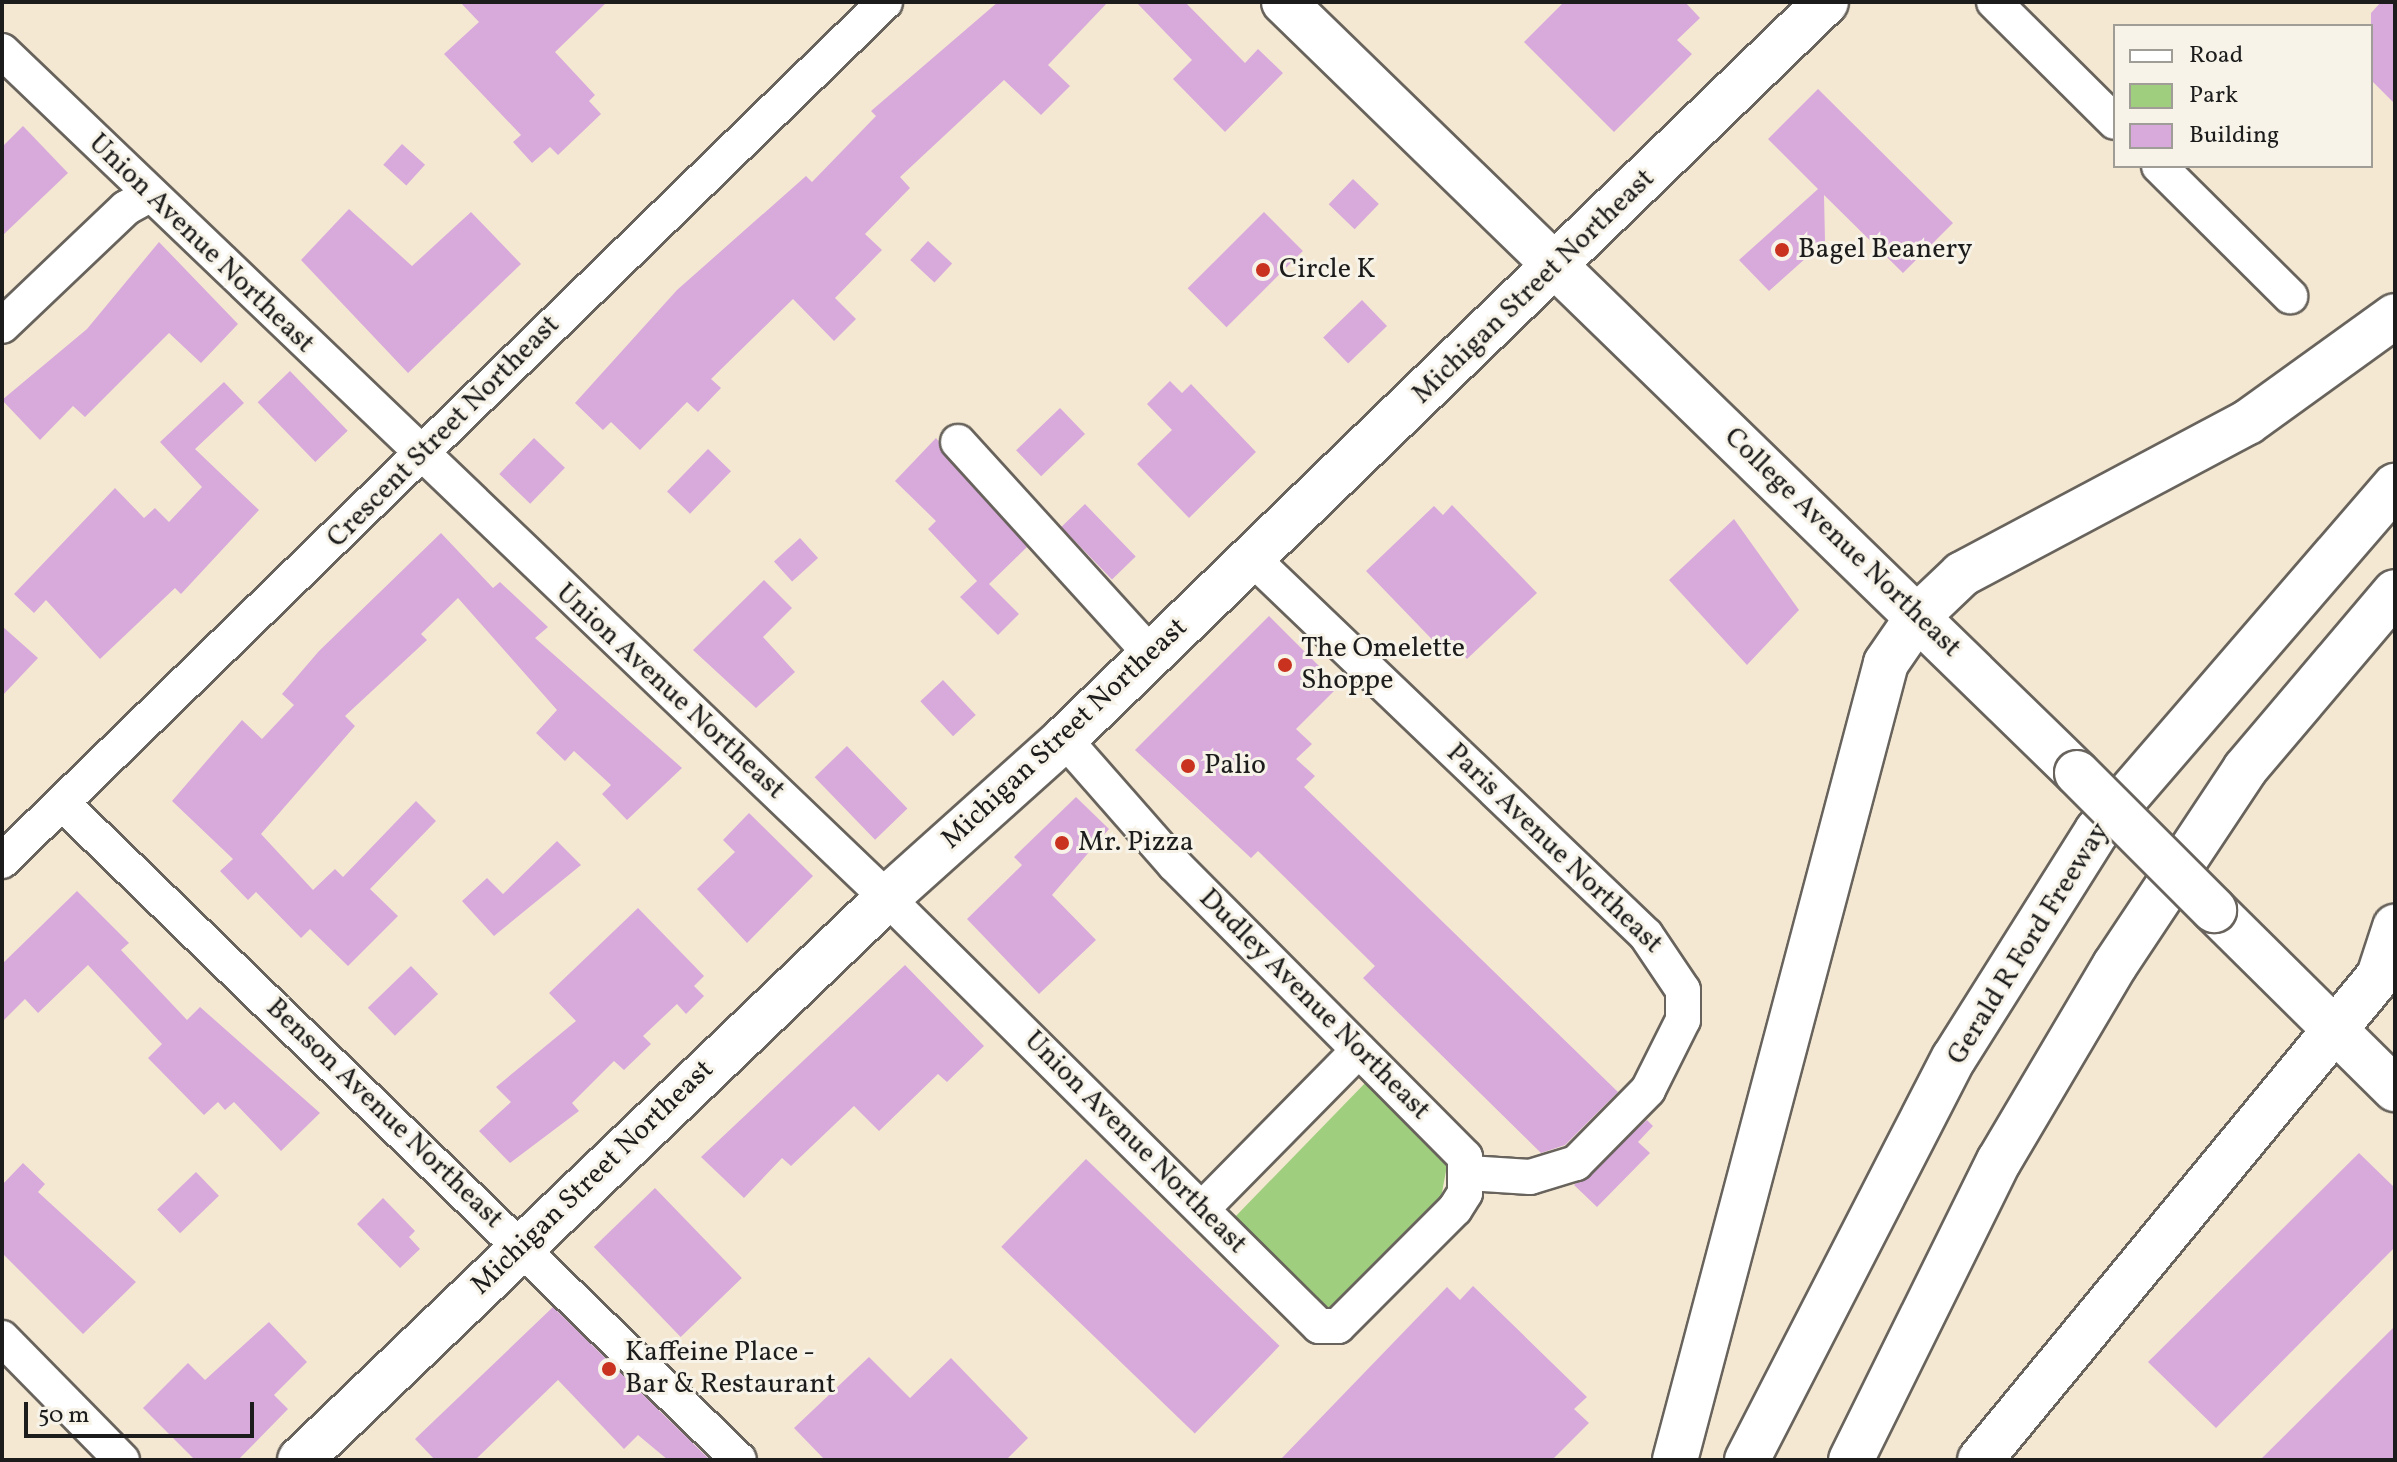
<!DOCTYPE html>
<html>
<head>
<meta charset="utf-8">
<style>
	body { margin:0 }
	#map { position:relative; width:2397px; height:1462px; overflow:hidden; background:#f4e8d2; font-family:Vollkorn,serif }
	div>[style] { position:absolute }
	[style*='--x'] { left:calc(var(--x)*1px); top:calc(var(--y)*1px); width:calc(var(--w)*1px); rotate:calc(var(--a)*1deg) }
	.green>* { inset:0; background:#9fcf7e }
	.building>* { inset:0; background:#d8aadb; transform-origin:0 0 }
	.roads { filter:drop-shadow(2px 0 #68635c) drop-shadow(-2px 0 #68635c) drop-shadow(0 2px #68635c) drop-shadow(0 -2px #68635c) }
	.street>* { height:34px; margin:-17px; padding:0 17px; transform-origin:17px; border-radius:17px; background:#fff }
	.secondary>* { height:44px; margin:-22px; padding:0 22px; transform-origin:22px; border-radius:22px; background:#fff }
	.highway>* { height:44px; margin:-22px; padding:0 22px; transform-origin:22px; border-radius:22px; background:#fff }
	.bridges { filter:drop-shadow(2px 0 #68635c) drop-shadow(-2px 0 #68635c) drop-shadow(0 2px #68635c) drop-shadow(0 -2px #68635c) }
	.secondary-bridge>* { height:44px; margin:-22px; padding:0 22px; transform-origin:22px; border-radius:22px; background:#fff }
	.dots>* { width:22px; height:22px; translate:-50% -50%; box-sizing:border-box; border:4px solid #f7f3e8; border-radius:50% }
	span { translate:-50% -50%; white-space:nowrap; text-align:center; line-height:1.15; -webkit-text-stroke:6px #f7f3e8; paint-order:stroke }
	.street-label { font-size:28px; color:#1c1c1c }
	.poi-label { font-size:28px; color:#1c1c1c }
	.left { translate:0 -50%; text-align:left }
	.frame { position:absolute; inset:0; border:4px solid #1c1c1c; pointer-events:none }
	.legend { position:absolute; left:2113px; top:24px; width:260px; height:144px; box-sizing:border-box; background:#f7f3e8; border:2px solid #9f9d96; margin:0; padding:10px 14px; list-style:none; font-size:24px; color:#1c1c1c }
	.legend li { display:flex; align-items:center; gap:16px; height:40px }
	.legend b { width:40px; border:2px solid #9f9d96 }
	.scale { position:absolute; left:24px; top:1402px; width:230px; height:36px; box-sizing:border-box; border:4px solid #1c1c1c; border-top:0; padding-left:10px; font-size:24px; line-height:28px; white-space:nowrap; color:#1c1c1c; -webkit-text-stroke:6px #f7f3e8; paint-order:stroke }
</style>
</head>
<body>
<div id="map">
	<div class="green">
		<div style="clip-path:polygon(1369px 1079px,1448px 1160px,1441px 1198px,1328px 1313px,1233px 1219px)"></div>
	</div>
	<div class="building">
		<div style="clip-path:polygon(460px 2px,607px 2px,555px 52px,595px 95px,589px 101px,601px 114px,558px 155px,550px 147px,532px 163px,513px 142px,521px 135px,444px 54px,479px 22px)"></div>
		<div style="clip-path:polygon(998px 2px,1108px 2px,1048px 65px,1070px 86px,1041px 115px,1004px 80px,900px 177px,910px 188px,865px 234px,882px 250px,835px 298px,856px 319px,834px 341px,793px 299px,711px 379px,721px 388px,698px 412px,687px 402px,640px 450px,611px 422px,603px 430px,575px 403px,677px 290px,806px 176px,812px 182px,876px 116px,871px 111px)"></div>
		<div style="clip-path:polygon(1136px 2px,1185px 2px,1245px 63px,1258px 49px,1283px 73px,1225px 132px,1173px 79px,1192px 60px)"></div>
		<div style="clip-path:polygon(1564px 2px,1685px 2px,1700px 18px,1677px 40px,1692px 54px,1614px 132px,1524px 42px)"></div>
		<div style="clip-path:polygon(2381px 2px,2395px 2px,2395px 104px,2371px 80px,2371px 13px)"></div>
		<div style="clip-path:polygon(1818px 89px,1953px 223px,1903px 273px,1824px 195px,1825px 241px,1769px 291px,1739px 260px,1818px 189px,1768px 139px)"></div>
		<div style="clip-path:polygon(23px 126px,68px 173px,2px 236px,2px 147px)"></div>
		<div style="left:402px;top:144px;width:31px;height:28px;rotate:42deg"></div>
		<div style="left:1353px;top:179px;width:36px;height:35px;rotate:44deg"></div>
		<div style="clip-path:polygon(349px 209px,412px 266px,471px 212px,521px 264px,408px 373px,301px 260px)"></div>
		<div style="left:1264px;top:212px;width:55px;height:108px;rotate:45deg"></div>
		<div style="left:928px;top:241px;width:33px;height:26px;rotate:43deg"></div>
		<div style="clip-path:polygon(159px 242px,238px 324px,201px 363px,169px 333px,85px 417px,73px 406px,40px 440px,2px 400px,87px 329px)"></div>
		<div style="left:1362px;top:300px;width:36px;height:54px;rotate:46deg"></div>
		<div style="left:290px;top:371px;width:83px;height:45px;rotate:46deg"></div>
		<div style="clip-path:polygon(1170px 381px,1182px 393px,1191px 384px,1256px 452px,1189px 518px,1137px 464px,1172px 430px,1147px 404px)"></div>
		<div style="clip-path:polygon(224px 382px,244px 403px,195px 449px,259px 510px,181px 594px,175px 588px,100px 659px,46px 600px,34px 613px,14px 594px,115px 488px,144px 518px,155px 508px,169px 522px,202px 487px,160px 442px)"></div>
		<div style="left:1060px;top:408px;width:36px;height:61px;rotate:46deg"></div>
		<div style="left:534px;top:438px;width:43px;height:50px;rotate:44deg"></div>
		<div style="clip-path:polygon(936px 438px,1027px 547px,989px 584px,1019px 614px,998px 635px,960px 597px,977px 581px,928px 529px,936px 521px,895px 481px)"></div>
		<div style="left:708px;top:449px;width:32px;height:59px;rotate:44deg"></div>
		<div style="left:1085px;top:504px;width:73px;height:33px;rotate:46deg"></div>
		<div style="clip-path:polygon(1452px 505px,1537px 593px,1467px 659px,1457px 648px,1448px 656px,1366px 571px,1434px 506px,1443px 515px)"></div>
		<div style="clip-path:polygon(1734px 519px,1799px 610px,1747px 665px,1669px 580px)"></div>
		<div style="clip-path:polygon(441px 533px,493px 588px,500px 582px,548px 627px,535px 638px,682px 768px,627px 820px,602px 794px,611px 785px,574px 751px,565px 761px,536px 733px,557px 710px,458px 598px,421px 634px,427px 640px,345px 716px,355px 726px,261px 834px,313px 890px,335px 869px,343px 877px,416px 801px,436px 821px,370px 889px,398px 916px,348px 966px,310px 929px,301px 938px,256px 892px,248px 900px,220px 871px,233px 859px,172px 801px,242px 720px,262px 739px,294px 705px,282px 694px,319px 651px)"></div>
		<div style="left:800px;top:538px;width:27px;height:35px;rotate:48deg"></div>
		<div style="clip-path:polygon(764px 580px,792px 608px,763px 637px,795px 672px,756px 708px,693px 650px)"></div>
		<div style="clip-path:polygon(1269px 616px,1339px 686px,1296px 729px,1312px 744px,1296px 759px,1315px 776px,1304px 787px,1618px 1092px,1565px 1145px,1541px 1153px,1363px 978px,1375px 966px,1258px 851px,1251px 858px,1135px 750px)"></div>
		<div style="clip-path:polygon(2px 626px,38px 658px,2px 696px)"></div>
		<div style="left:943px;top:680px;width:48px;height:31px;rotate:47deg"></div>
		<div style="left:847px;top:746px;width:87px;height:45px;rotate:46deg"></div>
		<div style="clip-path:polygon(1076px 797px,1109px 829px,1052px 895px,1096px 940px,1039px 994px,967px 919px,1022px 865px,1014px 857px)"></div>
		<div style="clip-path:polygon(749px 813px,813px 876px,747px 943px,697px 889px,735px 852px,723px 840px)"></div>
		<div style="clip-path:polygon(557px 841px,581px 865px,494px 936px,462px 901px,487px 878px,503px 894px)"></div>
		<div style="clip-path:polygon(77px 891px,129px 943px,121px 950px,187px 1020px,200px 1007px,320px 1113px,281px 1151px,234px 1102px,225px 1110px,218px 1102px,204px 1115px,148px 1058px,162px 1044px,88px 965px,38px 1013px,25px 999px,2px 1022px,2px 964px)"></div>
		<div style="clip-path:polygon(638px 908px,704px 976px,694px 986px,704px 996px,686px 1014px,677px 1004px,643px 1036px,651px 1044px,624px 1070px,614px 1061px,572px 1103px,579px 1111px,510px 1163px,479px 1131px,511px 1102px,496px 1087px,576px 1021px,549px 993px)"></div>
		<div style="clip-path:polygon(905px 965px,984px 1046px,947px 1082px,938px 1074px,879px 1131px,854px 1106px,791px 1166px,782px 1158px,744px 1198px,701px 1157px)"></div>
		<div style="left:411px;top:966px;width:39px;height:60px;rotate:46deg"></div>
		<div style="clip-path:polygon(1647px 1120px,1653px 1126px,1638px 1142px,1650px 1153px,1597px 1207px,1574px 1185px)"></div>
		<div style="clip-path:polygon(2359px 1153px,2395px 1188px,2395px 1247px,2216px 1428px,2148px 1362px)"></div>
		<div style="left:1086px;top:1159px;width:269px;height:122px;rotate:44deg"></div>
		<div style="clip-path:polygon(23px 1163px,45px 1184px,38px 1192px,136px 1282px,83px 1334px,2px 1253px,2px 1185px)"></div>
		<div style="left:196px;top:1172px;width:33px;height:54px;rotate:46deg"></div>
		<div style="left:655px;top:1188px;width:125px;height:85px;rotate:46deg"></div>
		<div style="clip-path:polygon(383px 1198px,415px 1231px,409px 1237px,420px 1249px,400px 1268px,357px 1224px)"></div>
		<div style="clip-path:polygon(1473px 1286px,1587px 1397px,1574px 1409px,1589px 1423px,1552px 1460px,1280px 1460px,1447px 1287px,1460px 1300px)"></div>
		<div style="clip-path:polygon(553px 1307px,710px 1460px,668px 1460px,638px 1435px,624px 1449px,558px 1380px,475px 1460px,435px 1460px,415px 1439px)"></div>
		<div style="clip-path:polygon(269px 1322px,307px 1362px,274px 1395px,288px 1409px,238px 1460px,195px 1460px,143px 1408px,188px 1363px,205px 1380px)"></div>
		<div style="clip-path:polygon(2395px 1326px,2395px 1460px,2260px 1460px)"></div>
		<div style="clip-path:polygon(869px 1357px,910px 1398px,951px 1358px,1028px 1438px,1006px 1460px,825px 1460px,794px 1428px)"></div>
	</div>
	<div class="roads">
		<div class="street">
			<div style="--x:1994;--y:2;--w:170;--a:44.8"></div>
			<div style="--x:2;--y:51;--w:1225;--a:43.74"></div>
			<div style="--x:887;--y:898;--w:608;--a:44.73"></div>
			<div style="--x:1319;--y:1326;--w:19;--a:0"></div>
			<div style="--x:1338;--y:1326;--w:165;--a:-45"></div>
			<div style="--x:1455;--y:1209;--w:19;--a:-58"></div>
			<div style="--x:1465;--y:1193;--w:36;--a:-90"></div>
			<div style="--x:1465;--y:1157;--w:413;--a:-134.8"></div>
			<div style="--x:1174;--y:864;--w:167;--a:-131.3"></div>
			<div style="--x:2159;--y:166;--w:185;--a:44.8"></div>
			<div style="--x:2;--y:326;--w:171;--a:-43.6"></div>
			<div style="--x:126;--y:208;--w:26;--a:-29"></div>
			<div style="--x:958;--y:442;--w:288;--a:47.7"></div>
			<div style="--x:1252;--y:558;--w:545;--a:43.74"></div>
			<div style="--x:1646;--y:935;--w:66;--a:56.1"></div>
			<div style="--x:1683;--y:990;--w:30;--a:90"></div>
			<div style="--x:1683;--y:1020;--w:78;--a:116.6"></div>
			<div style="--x:1648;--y:1090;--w:103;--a:134.6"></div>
			<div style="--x:1576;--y:1163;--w:48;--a:163.1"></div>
			<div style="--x:1530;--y:1177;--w:62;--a:-176.3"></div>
			<div style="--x:62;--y:803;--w:943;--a:44.14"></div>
			<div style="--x:2;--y:861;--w:1232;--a:-44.21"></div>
			<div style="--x:1202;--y:1209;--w:223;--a:-45.4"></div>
			<div style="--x:2;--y:1338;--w:171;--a:45.5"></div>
		</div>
		<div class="secondary">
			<div style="--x:1284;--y:2;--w:1106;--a:44.19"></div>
			<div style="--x:2214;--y:910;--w:255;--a:44.7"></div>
			<div style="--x:300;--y:1460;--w:813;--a:-43.75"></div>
			<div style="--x:887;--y:898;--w:238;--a:-41.9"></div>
			<div style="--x:1064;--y:739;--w:1060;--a:-44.04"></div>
		</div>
		<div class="highway">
			<div style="--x:1675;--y:1460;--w:824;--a:-75.17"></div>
			<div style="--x:1886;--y:663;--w:58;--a:-55.5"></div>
			<div style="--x:1919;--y:615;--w:59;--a:-43.6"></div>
			<div style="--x:1962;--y:574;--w:324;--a:-28"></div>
			<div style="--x:2248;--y:422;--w:181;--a:-35.8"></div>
			<div style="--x:1747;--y:1460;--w:452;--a:-62.8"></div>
			<div style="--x:1954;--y:1058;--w:268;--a:-57.8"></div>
			<div style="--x:2097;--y:831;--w:456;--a:-49.2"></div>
			<div style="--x:1851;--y:1460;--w:334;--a:-63.7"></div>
			<div style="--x:1999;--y:1161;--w:228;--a:-59.4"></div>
			<div style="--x:2115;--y:965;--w:235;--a:-56.4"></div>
			<div style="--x:2245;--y:769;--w:232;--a:-49.7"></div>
			<div style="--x:1980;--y:1460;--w:627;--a:-50.5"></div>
			<div style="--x:2379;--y:976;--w:52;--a:-71.9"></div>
		</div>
	</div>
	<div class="bridges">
		<div class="secondary-bridge">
			<div style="--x:2077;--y:773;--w:194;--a:45"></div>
		</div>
	</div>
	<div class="dots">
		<div style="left:1782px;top:250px;background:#c8321e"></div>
		<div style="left:1263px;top:270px;background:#c8321e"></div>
		<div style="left:1285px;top:665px;background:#c8321e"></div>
		<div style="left:1188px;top:766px;background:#c8321e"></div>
		<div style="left:1062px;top:843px;background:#c8321e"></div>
		<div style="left:609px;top:1369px;background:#c8321e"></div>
	</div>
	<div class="street-label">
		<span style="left:201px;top:244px;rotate:44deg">Union Avenue Northeast</span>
		<span style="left:1534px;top:287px;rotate:-44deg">Michigan Street Northeast</span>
		<span style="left:444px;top:432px;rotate:-45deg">Crescent Street Northeast</span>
		<span style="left:1842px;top:543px;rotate:44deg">College Avenue Northeast</span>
		<span style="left:670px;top:692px;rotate:43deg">Union Avenue Northeast</span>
		<span style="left:1065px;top:734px;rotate:-43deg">Michigan Street Northeast</span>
		<span style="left:1554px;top:849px;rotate:44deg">Paris Avenue Northeast</span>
		<span style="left:2029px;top:944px;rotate:-58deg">Gerald R Ford Freeway</span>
		<span style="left:1314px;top:1005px;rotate:45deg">Dudley Avenue Northeast</span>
		<span style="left:384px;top:1114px;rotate:44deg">Benson Avenue Northeast</span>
		<span style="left:1135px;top:1143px;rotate:45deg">Union Avenue Northeast</span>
		<span style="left:593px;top:1178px;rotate:-44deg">Michigan Street Northeast</span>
	</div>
	<div class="poi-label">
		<span class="left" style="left:1798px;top:250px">Bagel Beanery</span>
		<span class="left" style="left:1279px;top:270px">Circle K</span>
		<span class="left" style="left:1301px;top:665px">The Omelette<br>Shoppe</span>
		<span class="left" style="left:1204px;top:766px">Palio</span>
		<span class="left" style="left:1078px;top:843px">Mr. Pizza</span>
		<span class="left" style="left:625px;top:1369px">Kaffeine Place -<br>Bar &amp; Restaurant</span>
	</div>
	<div class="frame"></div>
	<ul class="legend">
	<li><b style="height:10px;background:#fff"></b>Road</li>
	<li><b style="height:22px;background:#9fcf7e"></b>Park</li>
	<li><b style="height:22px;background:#d8aadb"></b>Building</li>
	</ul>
	<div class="scale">50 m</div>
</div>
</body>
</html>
